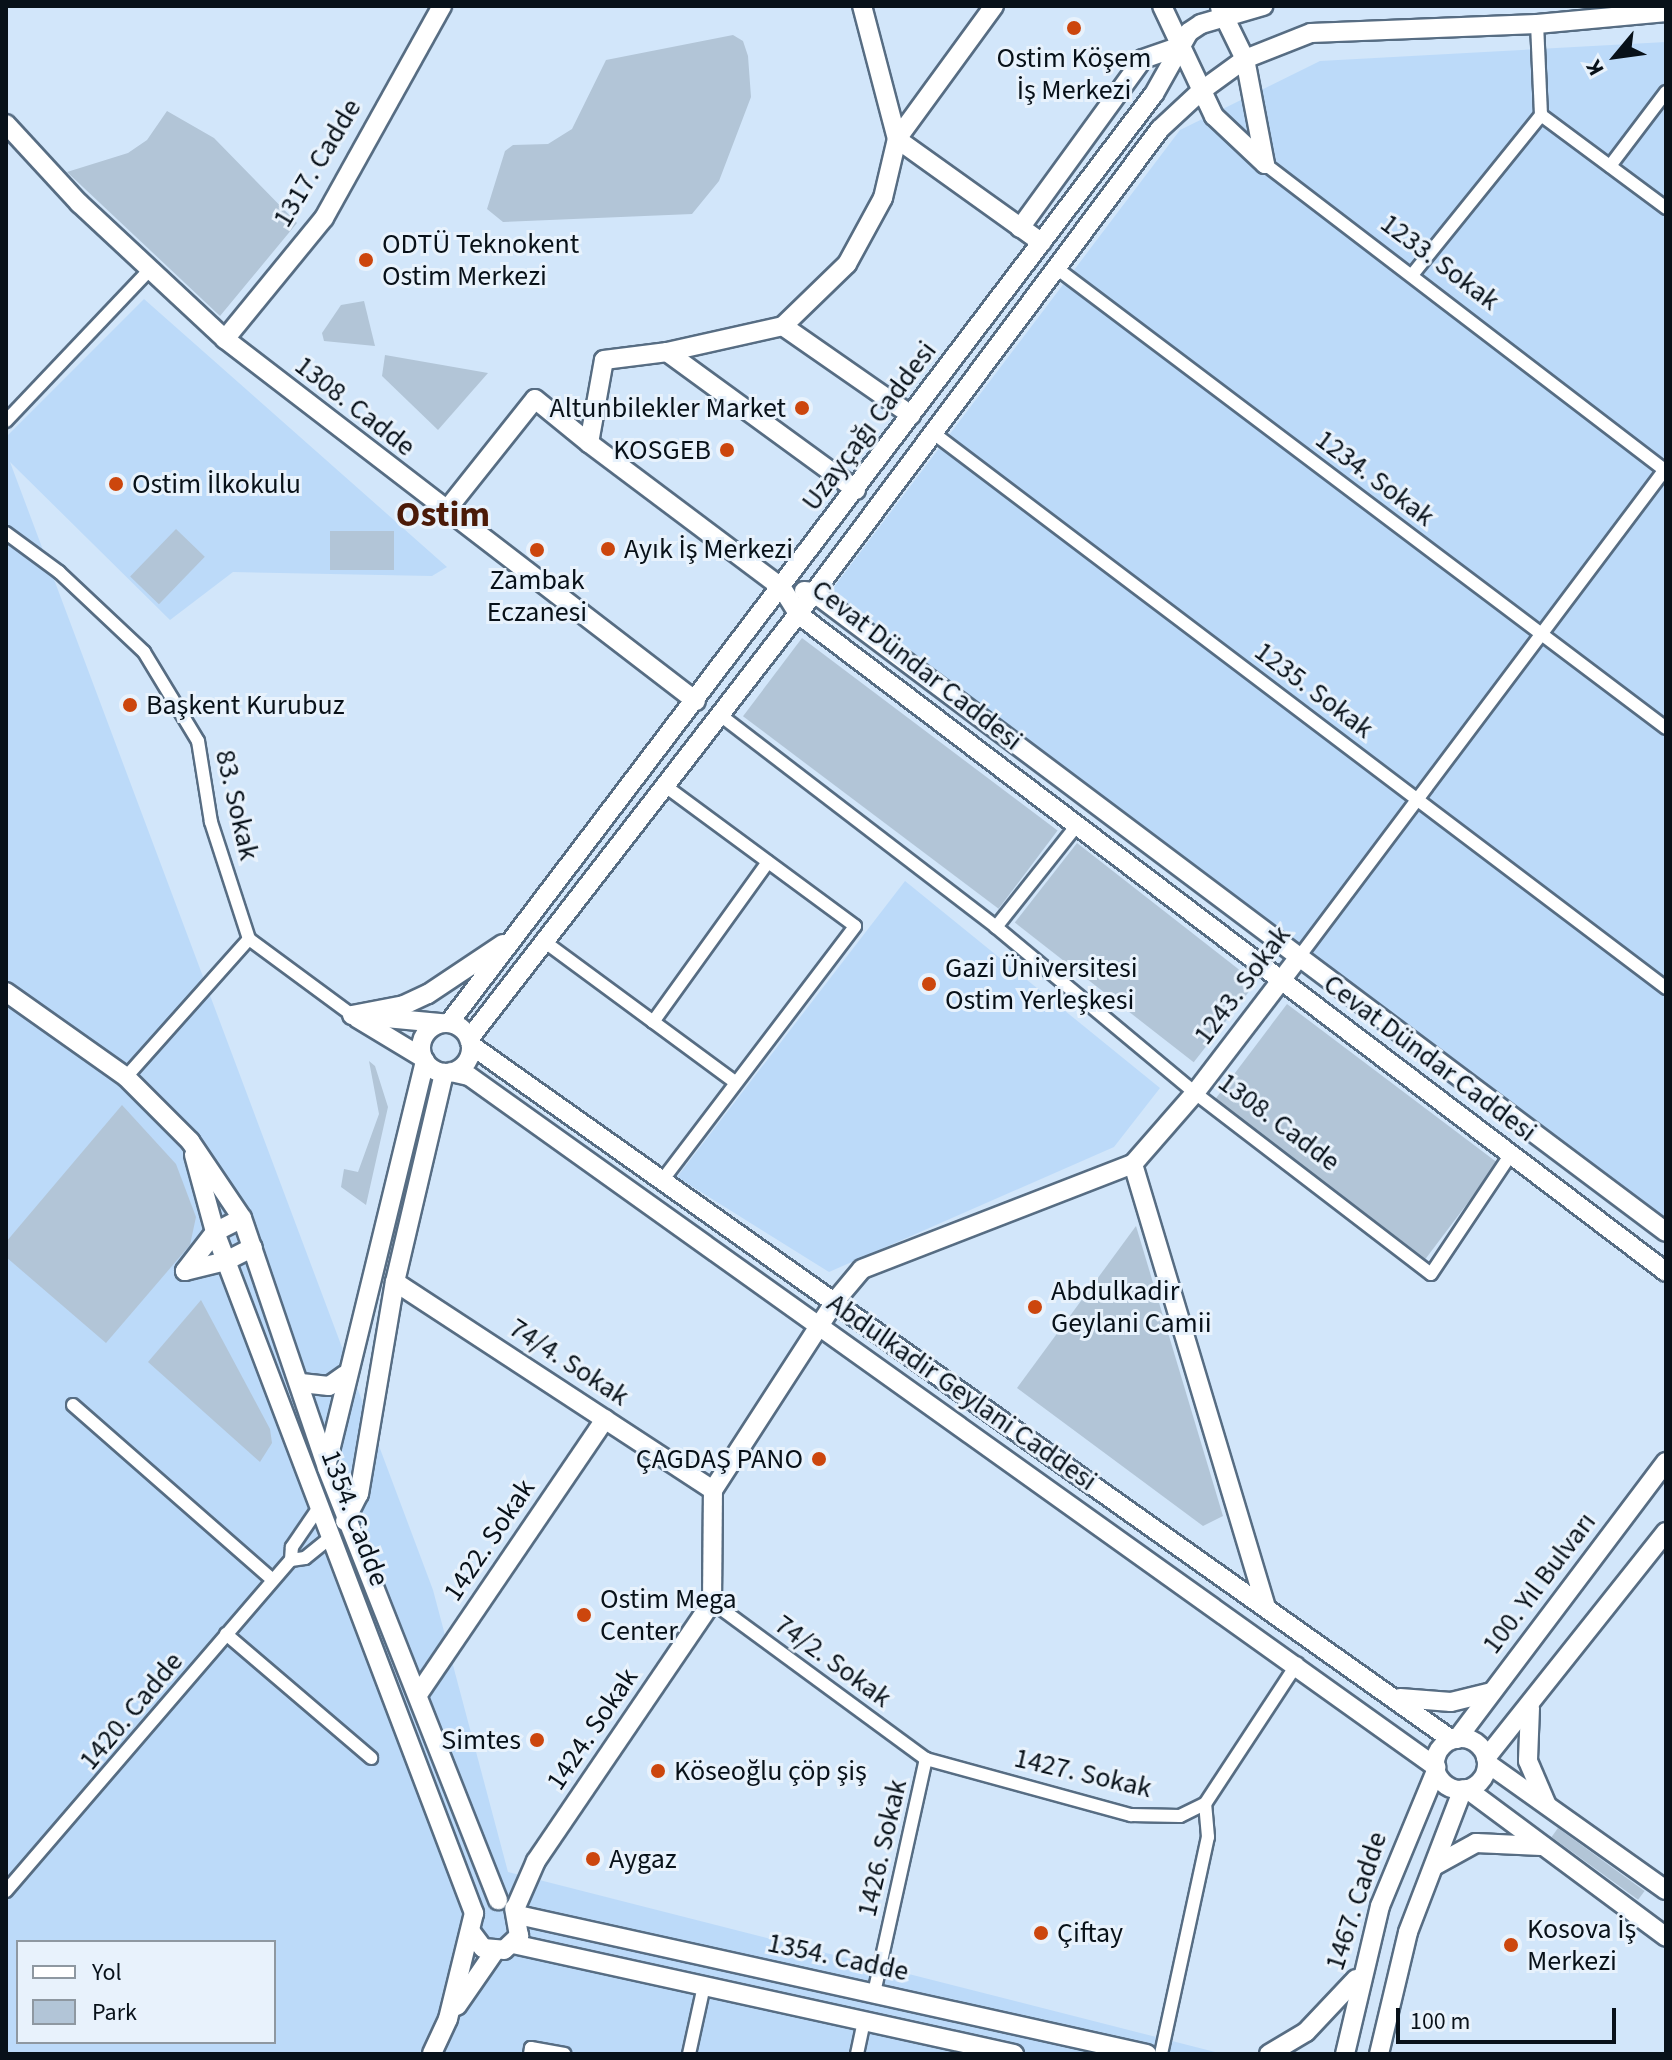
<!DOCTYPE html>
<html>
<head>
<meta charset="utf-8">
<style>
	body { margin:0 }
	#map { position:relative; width:1672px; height:2060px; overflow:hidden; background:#d2e6fa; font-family:"Source Sans 3",sans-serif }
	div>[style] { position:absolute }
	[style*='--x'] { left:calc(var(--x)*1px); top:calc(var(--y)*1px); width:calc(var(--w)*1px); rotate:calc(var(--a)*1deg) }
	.built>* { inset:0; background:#bcdaf9 }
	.green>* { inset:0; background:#b2c5d7; transform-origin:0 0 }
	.roads { filter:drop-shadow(2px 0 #576d83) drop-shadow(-2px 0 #576d83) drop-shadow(0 2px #576d83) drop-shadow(0 -2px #576d83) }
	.street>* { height:12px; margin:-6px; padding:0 6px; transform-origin:6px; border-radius:6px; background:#fff }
	.secondary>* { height:18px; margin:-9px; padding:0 9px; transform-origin:9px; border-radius:9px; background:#fff }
	.secondary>.ring { margin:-9px; padding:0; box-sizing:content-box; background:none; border:18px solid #fff; border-radius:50% }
	.dots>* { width:22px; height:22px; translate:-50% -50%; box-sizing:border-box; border:4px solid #e8f2fc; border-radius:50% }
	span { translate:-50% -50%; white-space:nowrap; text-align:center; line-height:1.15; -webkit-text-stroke:6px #e8f2fc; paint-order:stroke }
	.poi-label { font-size:28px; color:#081119 }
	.left { translate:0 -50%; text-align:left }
	.right { translate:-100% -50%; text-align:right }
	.street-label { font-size:28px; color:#081119 }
	.district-label { font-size:36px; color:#4b1a08; font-weight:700 }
	.frame { position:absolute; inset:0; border:8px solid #081119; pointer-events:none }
	.legend { position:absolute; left:16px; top:1940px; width:260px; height:104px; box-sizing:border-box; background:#e8f2fc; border:2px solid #8e98a1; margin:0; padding:10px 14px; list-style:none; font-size:24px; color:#081119 }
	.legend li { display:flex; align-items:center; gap:16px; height:40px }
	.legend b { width:40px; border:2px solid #8e98a1 }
	.north { position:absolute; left:1576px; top:16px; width:80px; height:80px; -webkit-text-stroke:6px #e8f2fc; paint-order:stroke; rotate:241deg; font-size:22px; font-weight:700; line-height:32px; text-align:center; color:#081119 }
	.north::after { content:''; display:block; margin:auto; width:28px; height:36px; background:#081119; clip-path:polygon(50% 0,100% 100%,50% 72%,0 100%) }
	.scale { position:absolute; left:1396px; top:2008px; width:220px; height:36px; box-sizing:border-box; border:4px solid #081119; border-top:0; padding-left:10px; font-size:24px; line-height:28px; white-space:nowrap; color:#081119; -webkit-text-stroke:6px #e8f2fc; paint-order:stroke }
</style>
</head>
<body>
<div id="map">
	<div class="built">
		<div style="clip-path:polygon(1666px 42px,1666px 1220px,831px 591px,1180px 130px,1320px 61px)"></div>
		<div style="clip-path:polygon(evenodd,144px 299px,447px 567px,432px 576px,233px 572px,170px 620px,10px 462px,433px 1590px,508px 1872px,1223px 2054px,6px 2054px,6px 437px,144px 299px,18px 1942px,274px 1942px,274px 2042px,18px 2042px,18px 1942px)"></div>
		<div style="clip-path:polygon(905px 881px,1160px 1088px,1114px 1147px,829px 1272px,677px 1177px)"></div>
	</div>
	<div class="green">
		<div style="clip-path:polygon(733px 35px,743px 41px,748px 56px,751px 97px,719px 181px,692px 214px,503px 222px,487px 209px,505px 151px,513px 145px,548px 144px,572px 129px,606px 60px)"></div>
		<div style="clip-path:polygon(167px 111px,214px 138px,297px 223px,220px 316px,67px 172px,128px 153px,147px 140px)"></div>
		<div style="clip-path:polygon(364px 301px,375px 346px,324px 341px,322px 333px,341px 305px)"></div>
		<div style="clip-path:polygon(385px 355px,488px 373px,438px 430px,382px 376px)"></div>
		<div style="left:176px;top:529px;width:40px;height:66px;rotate:44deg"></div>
		<div style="left:394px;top:531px;width:39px;height:64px;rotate:90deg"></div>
		<div style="left:802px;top:638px;width:320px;height:98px;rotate:37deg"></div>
		<div style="left:1077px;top:843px;width:227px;height:101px;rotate:38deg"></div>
		<div style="left:1287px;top:1004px;width:264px;height:120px;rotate:37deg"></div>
		<div style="clip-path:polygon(369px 1061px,375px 1066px,388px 1107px,366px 1205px,341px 1187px,344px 1169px,358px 1172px,379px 1114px)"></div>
		<div style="clip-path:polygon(122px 1105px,176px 1164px,196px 1217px,190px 1245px,106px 1343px,6px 1257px,6px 1242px)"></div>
		<div style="clip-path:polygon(1136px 1226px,1223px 1516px,1203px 1526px,1017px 1388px)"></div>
		<div style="clip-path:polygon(201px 1300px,270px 1429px,272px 1443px,260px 1462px,148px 1362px)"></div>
		<div style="left:1558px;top:1828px;width:107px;height:11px;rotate:36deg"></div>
	</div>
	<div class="roads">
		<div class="street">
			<div style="--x:1541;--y:115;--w:156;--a:36.6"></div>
			<div style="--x:1265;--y:164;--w:505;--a:37.44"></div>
			<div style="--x:1610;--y:166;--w:93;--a:-52.9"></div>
			<div style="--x:1055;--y:267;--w:765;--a:37.03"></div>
			<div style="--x:1412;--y:275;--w:206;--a:-51.1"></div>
			<div style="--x:1541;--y:115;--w:91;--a:-92.5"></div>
			<div style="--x:6;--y:421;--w:209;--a:-46.5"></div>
			<div style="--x:932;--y:432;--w:921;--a:37.14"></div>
			<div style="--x:6;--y:533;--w:66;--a:36.3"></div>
			<div style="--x:59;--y:572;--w:117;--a:43.3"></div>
			<div style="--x:144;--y:652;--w:104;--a:58.8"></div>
			<div style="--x:198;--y:741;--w:82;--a:80.9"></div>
			<div style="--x:211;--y:822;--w:123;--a:72"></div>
			<div style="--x:249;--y:939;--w:128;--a:36.4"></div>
			<div style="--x:720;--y:715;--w:348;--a:37.5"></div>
			<div style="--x:996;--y:927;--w:259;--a:39.8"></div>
			<div style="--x:1195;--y:1093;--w:297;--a:37.5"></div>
			<div style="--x:1431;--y:1274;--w:144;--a:-56.3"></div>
			<div style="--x:996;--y:927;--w:130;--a:-51.5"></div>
			<div style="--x:545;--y:942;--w:237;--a:36.4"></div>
			<div style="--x:1299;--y:957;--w:611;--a:-53.11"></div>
			<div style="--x:653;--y:1022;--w:197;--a:-54.3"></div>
			<div style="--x:126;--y:1077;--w:185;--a:-48.3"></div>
			<div style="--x:661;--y:1182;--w:321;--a:-52.8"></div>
			<div style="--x:855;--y:926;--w:236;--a:-143.6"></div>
			<div style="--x:73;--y:1405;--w:264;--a:41.2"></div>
			<div style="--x:291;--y:1560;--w:14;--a:-8"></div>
			<div style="--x:305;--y:1558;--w:35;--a:-39"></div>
			<div style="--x:712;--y:1602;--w:265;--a:36.3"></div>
			<div style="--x:926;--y:1759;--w:213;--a:15.3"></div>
			<div style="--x:1131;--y:1815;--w:49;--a:1.2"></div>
			<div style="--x:1180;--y:1816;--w:28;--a:-26"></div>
			<div style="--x:1205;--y:1804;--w:168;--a:-56.7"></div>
			<div style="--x:226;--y:1634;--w:191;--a:40.5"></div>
			<div style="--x:6;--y:1891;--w:437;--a:-49.3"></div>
			<div style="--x:291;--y:1560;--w:13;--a:-86"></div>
			<div style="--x:292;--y:1547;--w:50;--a:-55.7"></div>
			<div style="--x:874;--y:1993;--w:240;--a:-77.5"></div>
			<div style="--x:530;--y:2054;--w:6;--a:-81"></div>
			<div style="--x:531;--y:2048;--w:34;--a:10"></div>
			<div style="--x:689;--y:2054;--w:70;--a:-77.6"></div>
			<div style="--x:857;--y:2054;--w:34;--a:-78"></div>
			<div style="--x:1161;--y:2054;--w:222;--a:-77.8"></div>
			<div style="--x:1208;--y:1837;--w:33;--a:-95"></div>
		</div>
		<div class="secondary">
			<div style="--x:994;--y:6;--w:165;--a:126.1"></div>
			<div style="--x:897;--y:139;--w:178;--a:35.6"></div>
			<div style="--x:1162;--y:6;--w:122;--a:64.7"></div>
			<div style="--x:1214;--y:116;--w:70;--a:43.3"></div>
			<div style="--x:1220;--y:8;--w:57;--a:63.9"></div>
			<div style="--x:1245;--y:59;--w:107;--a:79.2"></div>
			<div style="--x:6;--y:124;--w:108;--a:47.3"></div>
			<div style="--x:79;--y:203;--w:200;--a:43"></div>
			<div style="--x:225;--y:339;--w:594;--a:37.55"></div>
			<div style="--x:1020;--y:228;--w:209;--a:-54"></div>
			<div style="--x:1143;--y:59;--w:36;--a:-19"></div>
			<div style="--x:783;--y:326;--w:89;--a:-44.1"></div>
			<div style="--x:847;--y:264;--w:75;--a:-61.4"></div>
			<div style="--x:883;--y:198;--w:61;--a:-76.7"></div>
			<div style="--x:897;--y:139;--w:138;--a:-104.7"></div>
			<div style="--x:225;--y:339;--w:156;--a:-50.7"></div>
			<div style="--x:324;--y:218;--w:243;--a:-60.9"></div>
			<div style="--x:667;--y:352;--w:234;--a:36.1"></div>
			<div style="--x:589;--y:443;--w:241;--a:36.9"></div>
			<div style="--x:782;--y:588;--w:31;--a:58"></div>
			<div style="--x:798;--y:614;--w:1089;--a:37.16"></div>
			<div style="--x:445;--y:512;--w:144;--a:-51.5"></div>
			<div style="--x:535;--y:399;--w:70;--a:39.2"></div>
			<div style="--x:589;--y:443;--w:84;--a:-79.8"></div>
			<div style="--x:604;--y:360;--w:64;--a:-7.2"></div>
			<div style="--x:667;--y:352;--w:119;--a:-12.6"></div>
			<div style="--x:783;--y:326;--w:156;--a:34.8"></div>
			<div style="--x:804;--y:591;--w:9;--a:6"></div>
			<div style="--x:813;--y:592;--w:1066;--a:36.88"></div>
			<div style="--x:6;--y:992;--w:147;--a:35.3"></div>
			<div style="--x:126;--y:1077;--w:91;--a:45"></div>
			<div style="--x:190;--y:1141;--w:93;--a:56"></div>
			<div style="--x:242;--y:1218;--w:264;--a:71.2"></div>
			<div style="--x:327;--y:1468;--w:465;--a:68.4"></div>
			<div style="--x:352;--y:1015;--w:53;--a:-10.9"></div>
			<div style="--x:404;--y:1005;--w:26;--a:-25"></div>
			<div style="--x:428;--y:994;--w:90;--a:-33.7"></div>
			<div style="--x:375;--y:1017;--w:65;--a:5.3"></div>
			<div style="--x:357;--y:1018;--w:77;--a:31.2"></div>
			<div style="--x:449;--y:1023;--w:1166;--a:-52.81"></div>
			<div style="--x:1154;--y:94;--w:71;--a:-60.6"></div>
			<div style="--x:1189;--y:32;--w:14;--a:-34"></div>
			<div style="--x:1201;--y:24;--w:65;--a:-16.2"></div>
			<div class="ring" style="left:421px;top:1023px;width:32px;height:32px"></div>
			<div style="--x:469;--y:1039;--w:537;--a:-52.26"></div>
			<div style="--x:798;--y:614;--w:605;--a:-53.26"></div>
			<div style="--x:1160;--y:129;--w:56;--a:-42.8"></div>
			<div style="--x:1201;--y:91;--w:54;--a:-36"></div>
			<div style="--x:1245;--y:59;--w:71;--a:-21.5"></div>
			<div style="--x:1311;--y:33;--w:226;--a:-2.3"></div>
			<div style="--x:1537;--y:24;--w:130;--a:-5.3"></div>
			<div style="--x:471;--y:1045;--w:1202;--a:35.32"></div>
			<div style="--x:451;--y:1072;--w:18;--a:13"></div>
			<div style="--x:469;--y:1076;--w:1189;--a:35.55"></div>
			<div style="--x:194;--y:1155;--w:80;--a:74.7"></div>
			<div style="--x:215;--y:1232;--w:729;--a:69.18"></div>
			<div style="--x:474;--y:1913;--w:109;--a:103.8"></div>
			<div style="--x:448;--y:2019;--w:38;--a:115"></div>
			<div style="--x:1133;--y:1164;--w:460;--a:73.3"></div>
			<div style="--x:185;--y:1271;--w:49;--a:-52.4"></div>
			<div style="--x:215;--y:1232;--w:30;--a:-27"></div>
			<div style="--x:185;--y:1271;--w:42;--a:-13.7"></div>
			<div style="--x:226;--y:1261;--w:30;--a:-27"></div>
			<div style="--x:395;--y:1282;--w:380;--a:33.2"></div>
			<div style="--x:301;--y:1383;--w:28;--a:6"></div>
			<div style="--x:329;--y:1386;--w:19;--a:-35"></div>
			<div style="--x:327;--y:1463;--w:414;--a:-76.3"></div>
			<div style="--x:345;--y:1521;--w:30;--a:-63"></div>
			<div style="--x:359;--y:1494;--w:215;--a:-80.4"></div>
			<div style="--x:395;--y:1282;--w:215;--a:-76.8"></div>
			<div style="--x:419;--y:1693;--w:331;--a:-55.8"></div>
			<div style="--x:1400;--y:1698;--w:51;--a:4.5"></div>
			<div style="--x:1451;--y:1702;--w:42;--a:-13.7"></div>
			<div style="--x:1530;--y:1708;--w:53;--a:92.2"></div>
			<div style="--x:1528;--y:1761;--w:46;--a:66.8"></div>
			<div class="ring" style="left:1435px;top:1738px;width:34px;height:34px"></div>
			<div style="--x:1457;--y:1739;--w:347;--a:-53"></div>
			<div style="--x:1486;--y:1758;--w:289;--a:-51.5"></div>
			<div style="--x:1487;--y:1763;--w:219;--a:35.4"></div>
			<div style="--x:1467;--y:1789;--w:248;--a:36.6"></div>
			<div style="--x:1434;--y:1866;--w:48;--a:-28.7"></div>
			<div style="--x:1476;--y:1843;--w:65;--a:2.6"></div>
			<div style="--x:515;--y:1909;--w:52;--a:-66.4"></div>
			<div style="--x:536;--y:1861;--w:313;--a:-55.8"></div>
			<div style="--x:712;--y:1602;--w:112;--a:-89.5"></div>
			<div style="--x:713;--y:1490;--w:226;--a:-57.1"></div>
			<div style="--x:836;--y:1300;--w:40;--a:-50"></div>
			<div style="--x:862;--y:1269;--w:291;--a:-21.2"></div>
			<div style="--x:1133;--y:1164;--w:94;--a:-48.9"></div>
			<div style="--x:1195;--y:1093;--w:171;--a:-52.6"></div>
			<div style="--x:518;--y:1915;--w:644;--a:12.46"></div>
			<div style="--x:471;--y:1932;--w:20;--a:53"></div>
			<div style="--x:483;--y:1948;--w:21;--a:5"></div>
			<div style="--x:504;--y:1950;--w:21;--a:-43"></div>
			<div style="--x:519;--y:1936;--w:28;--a:-100"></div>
			<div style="--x:513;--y:1944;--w:513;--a:12.38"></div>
			<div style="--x:457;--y:2006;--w:67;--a:-55.4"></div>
			<div style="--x:1269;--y:2054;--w:43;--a:-30.7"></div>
			<div style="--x:1306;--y:2032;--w:73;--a:-46.7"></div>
			<div style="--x:1345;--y:2054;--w:152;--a:-76.7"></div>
			<div style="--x:1380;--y:1906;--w:146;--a:-67.5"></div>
			<div style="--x:1379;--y:2054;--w:125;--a:-76.6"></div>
			<div style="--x:1408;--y:1932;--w:153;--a:-69"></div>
		</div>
	</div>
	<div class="dots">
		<div style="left:1074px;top:28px;background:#cc460d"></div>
		<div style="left:366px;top:260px;background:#cc460d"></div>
		<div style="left:802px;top:408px;background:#cc460d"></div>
		<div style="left:727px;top:450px;background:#cc460d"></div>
		<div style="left:116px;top:484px;background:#cc460d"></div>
		<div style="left:608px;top:549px;background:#cc460d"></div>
		<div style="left:537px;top:550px;background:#cc460d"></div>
		<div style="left:130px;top:705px;background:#cc460d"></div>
		<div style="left:929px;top:984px;background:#cc460d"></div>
		<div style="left:1035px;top:1307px;background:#cc460d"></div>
		<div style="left:819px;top:1459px;background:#cc460d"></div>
		<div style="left:584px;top:1615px;background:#cc460d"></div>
		<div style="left:537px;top:1740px;background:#cc460d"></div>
		<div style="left:658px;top:1771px;background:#cc460d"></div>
		<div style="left:593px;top:1859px;background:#cc460d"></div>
		<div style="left:1041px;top:1933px;background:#cc460d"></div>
		<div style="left:1511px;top:1945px;background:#cc460d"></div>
	</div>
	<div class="poi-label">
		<span style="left:1074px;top:74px">Ostim Köşem<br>İş Merkezi</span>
		<span class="left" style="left:382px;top:260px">ODTÜ Teknokent<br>Ostim Merkezi</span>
		<span class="right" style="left:786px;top:408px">Altunbilekler Market</span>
		<span class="right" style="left:711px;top:450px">KOSGEB</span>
		<span class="left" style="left:132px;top:484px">Ostim İlkokulu</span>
		<span class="left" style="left:624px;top:549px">Ayık İş Merkezi</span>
		<span style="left:537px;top:596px">Zambak<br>Eczanesi</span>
		<span class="left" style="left:146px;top:705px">Başkent Kurubuz</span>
		<span class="left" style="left:945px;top:984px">Gazi Üniversitesi<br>Ostim Yerleşkesi</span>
		<span class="left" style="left:1051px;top:1307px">Abdulkadir<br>Geylani Camii</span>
		<span class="right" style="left:803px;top:1459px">ÇAGDAŞ PANO</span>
		<span class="left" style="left:600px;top:1615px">Ostim Mega<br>Center</span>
		<span class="right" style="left:521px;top:1740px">Simtes</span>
		<span class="left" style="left:674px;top:1771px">Köseoğlu çöp şiş</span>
		<span class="left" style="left:609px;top:1859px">Aygaz</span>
		<span class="left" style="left:1527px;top:1945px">Kosova İş<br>Merkezi</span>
		<span class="left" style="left:1057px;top:1933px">Çiftay</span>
	</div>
	<div class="street-label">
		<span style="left:317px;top:163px;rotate:-59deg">1317. Cadde</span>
		<span style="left:1440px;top:262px;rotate:37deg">1233. Sokak</span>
		<span style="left:355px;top:406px;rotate:38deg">1308. Cadde</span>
		<span style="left:869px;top:426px;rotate:-53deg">Uzayçağı Caddesi</span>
		<span style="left:1375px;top:478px;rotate:37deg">1234. Sokak</span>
		<span style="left:917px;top:665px;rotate:38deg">Cevat Dündar Caddesi</span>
		<span style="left:1314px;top:690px;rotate:37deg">1235. Sokak</span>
		<span style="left:237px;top:805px;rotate:77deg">83. Sokak</span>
		<span style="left:1242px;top:985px;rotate:-53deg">1243. Sokak</span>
		<span style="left:1430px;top:1058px;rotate:37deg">Cevat Dündar Caddesi</span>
		<span style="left:1279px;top:1122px;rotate:37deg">1308. Cadde</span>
		<span style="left:569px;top:1362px;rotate:33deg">74/4. Sokak</span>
		<span style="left:962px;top:1392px;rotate:35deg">Abdulkadir Geylani Caddesi</span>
		<span style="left:355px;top:1518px;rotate:69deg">1354. Cadde</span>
		<span style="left:489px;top:1540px;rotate:-56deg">1422. Sokak</span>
		<span style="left:1539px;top:1583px;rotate:-53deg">100. Yıl Bulvarı</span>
		<span style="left:833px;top:1661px;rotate:36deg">74/2. Sokak</span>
		<span style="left:131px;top:1711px;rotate:-50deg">1420. Cadde</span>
		<span style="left:592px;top:1729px;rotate:-56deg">1424. Sokak</span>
		<span style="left:1083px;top:1773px;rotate:13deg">1427. Sokak</span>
		<span style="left:882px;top:1848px;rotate:-77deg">1426. Sokak</span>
		<span style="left:1356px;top:1901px;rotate:-72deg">1467. Cadde</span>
		<span style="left:838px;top:1957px;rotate:12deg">1354. Cadde</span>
	</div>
	<div class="district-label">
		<span style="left:443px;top:515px">Ostim</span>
	</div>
	<div class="frame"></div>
	<ul class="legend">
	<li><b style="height:10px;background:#fff"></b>Yol</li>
	<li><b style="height:22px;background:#b2c5d7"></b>Park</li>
	</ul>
	<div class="north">K</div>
	<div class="scale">100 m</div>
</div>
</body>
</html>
